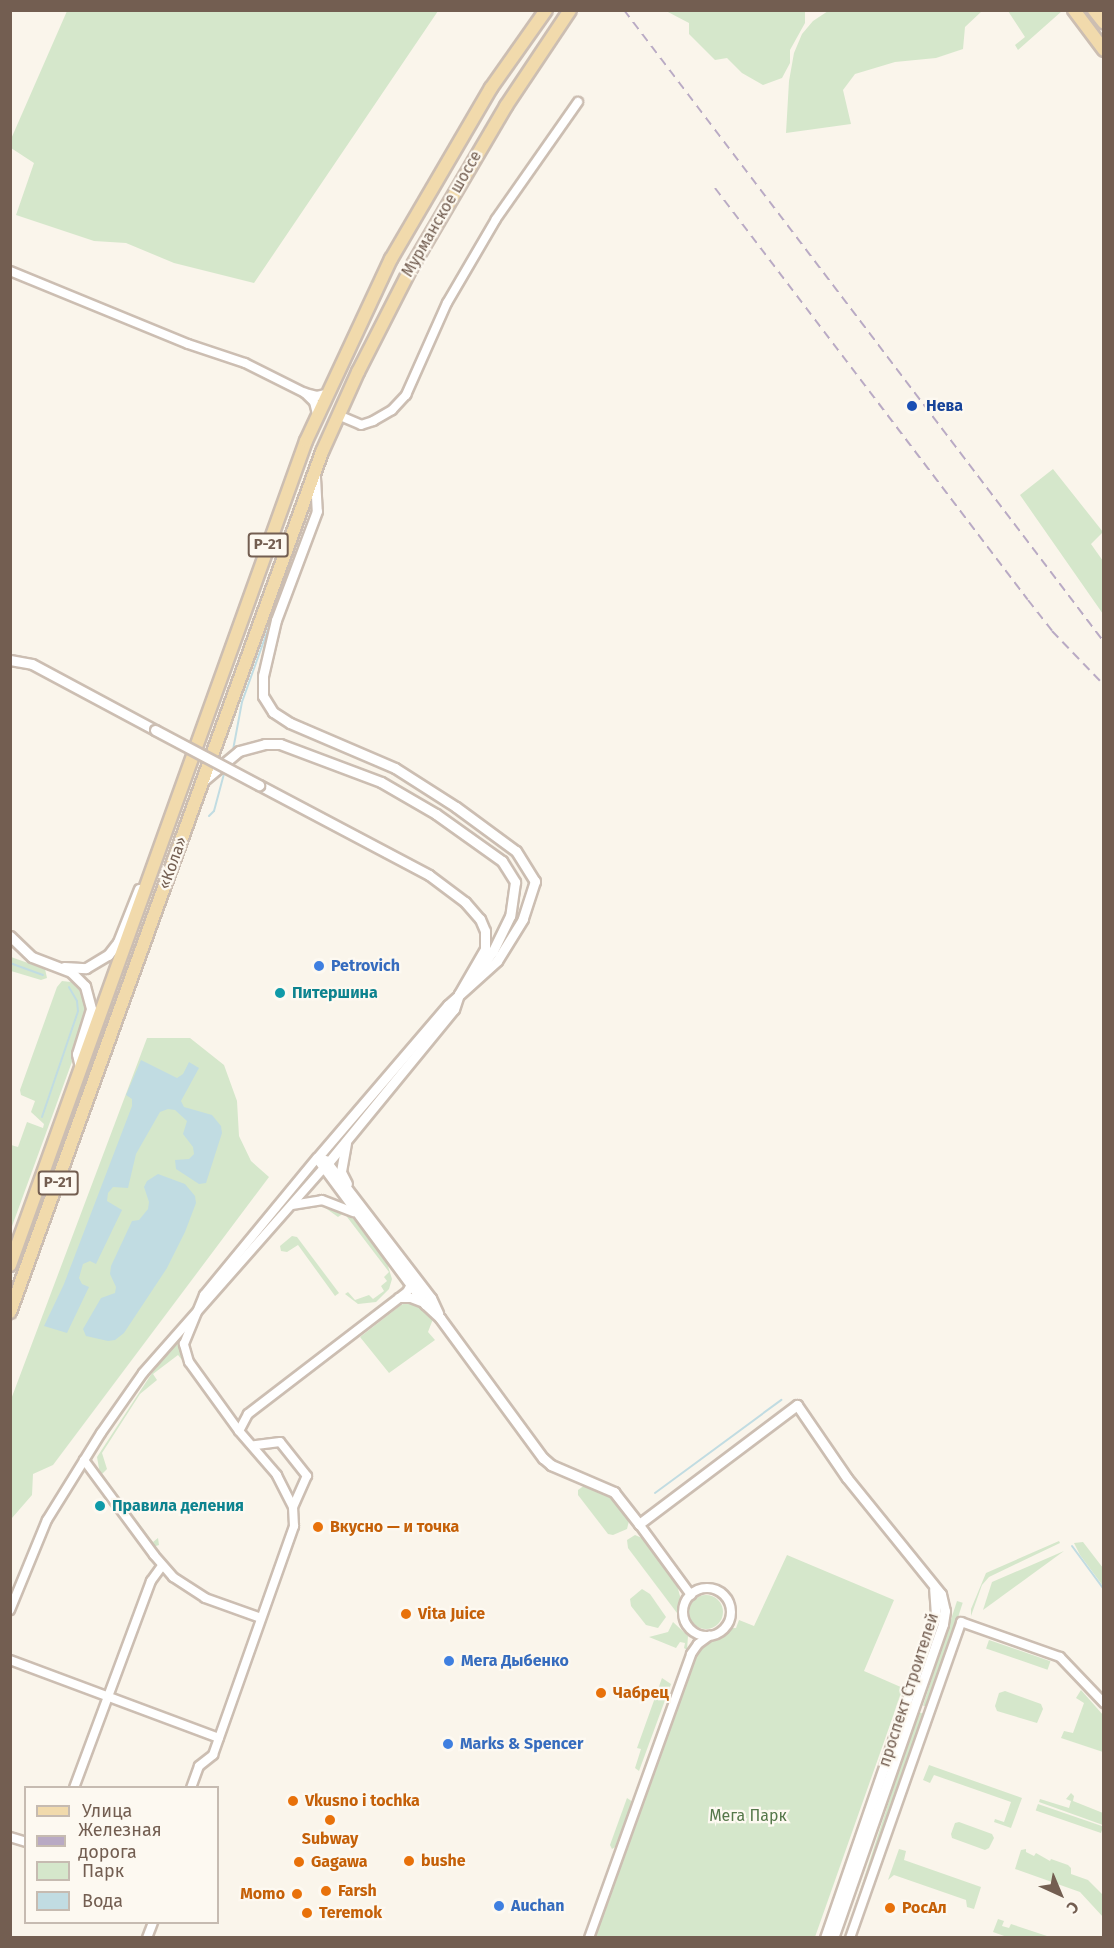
<!DOCTYPE html>
<html>
<head>
<meta charset="utf-8">
<style>
	body { margin:0 }
	#map { position:relative; width:1114px; height:1948px; overflow:hidden; background:#faf5eb; font-family:"Fira Sans",sans-serif }
	div>[style] { position:absolute }
	[style*='--x'] { left:calc(var(--x)*1px); top:calc(var(--y)*1px); width:calc(var(--w)*1px); rotate:calc(var(--a)*1deg) }
	.green>* { inset:0; background:#d5e7cb; transform-origin:0 0 }
	.round { border-radius:50% }
	.water>* { inset:0; background:#c1dce2 }
	.stream>* { height:2px; margin:-1px; padding:0 1px; transform-origin:1px; border-radius:1px; background:#c1dce2 }
	.roads { filter:drop-shadow(2px 0 #ccbeb2) drop-shadow(-2px 0 #ccbeb2) drop-shadow(0 2px #ccbeb2) drop-shadow(0 -2px #ccbeb2) }
	.minor>* { height:8px; margin:-4px; padding:0 4px; transform-origin:4px; border-radius:4px; background:#fff }
	.minor>.ring { margin:-4px; padding:0; box-sizing:content-box; background:none; border:8px solid #fff; border-radius:50% }
	.tertiary>* { height:9px; margin:-4.5px; padding:0 4.5px; transform-origin:4.5px; border-radius:4.5px; background:#fff }
	.primary>* { height:12px; margin:-6px; padding:0 6px; transform-origin:6px; border-radius:6px; background:#f1daac }
	.rail>* { height:2px; margin-top:-1px; transform-origin:0; background:repeating-linear-gradient(90deg,#b9aac4 0 9px,transparent 0 15px) }
	.bridges { filter:drop-shadow(2px 0 #ccbeb2) drop-shadow(-2px 0 #ccbeb2) drop-shadow(0 2px #ccbeb2) drop-shadow(0 -2px #ccbeb2) }
	.tertiary-bridge>* { height:9px; margin:-4.5px; padding:0 4.5px; transform-origin:4.5px; border-radius:4.5px; background:#fff }
	.dots>* { width:16px; height:16px; translate:-50% -50%; box-sizing:border-box; border:3px solid #fdf9f1; border-radius:50% }
	span { translate:-50% -50%; white-space:nowrap; text-align:center; line-height:1.15; -webkit-text-stroke:4.5px #fdf9f1; paint-order:stroke }
	.shield-label span { padding:2px 4px; background:#fdf9f1; border:2px solid; border-radius:4px; -webkit-text-stroke-width:0 }
	.shield-label { font-size:15px; color:#735e51; font-weight:700 }
	.street-label { font-size:16px; color:#735e51 }
	.transit-label { font-size:16px; color:#164399; font-weight:700 }
	.left { translate:0 -50%; text-align:left }
	.shop-label { font-size:16px; color:#366cbe; font-weight:700 }
	.culture-label { font-size:16px; color:#0d838f; font-weight:700 }
	.food-label { font-size:16px; color:#c56008; font-weight:700 }
	.right { translate:-100% -50%; text-align:right }
	.park-label { font-size:16px; color:#55784a }
	.frame { position:absolute; inset:0; border:12px solid #735e51; pointer-events:none }
	.legend { position:absolute; left:24px; top:1786px; width:195px; height:138px; box-sizing:border-box; background:#fdf9f1; border:2px solid #c6bbb1; margin:0; padding:8px 10px; list-style:none; font-size:18px; color:#735e51 }
	.legend li { display:flex; align-items:center; gap:12px; height:30px }
	.legend b { width:30px; border:2px solid #c6bbb1 }
	.north { position:absolute; left:1030px; top:1864px; width:60px; height:60px; -webkit-text-stroke:4px #fdf9f1; paint-order:stroke; rotate:136deg; font-size:16px; font-weight:700; line-height:24px; text-align:center; color:#735e51 }
	.north::after { content:''; display:block; margin:auto; width:21px; height:27px; background:#735e51; clip-path:polygon(50% 0,100% 100%,50% 72%,0 100%) }
</style>
</head>
<body>
<div id="map">
	<div class="green">
		<div style="clip-path:polygon(67px 11px,67px 10px,438px 11px,254px 283px,174px 263px,126px 243px,94px 241px,16px 215px,34px 163px,11px 148px,11px 139px)"></div>
		<div style="clip-path:polygon(666px 11px,805px 11px,805px 23px,790px 50px,790px 63px,782px 78px,763px 85px,742px 73px,727px 58px,715px 60px,689px 34px,689px 23px)"></div>
		<div style="clip-path:polygon(828px 11px,828px 10px,982px 11px,965px 27px,963px 49px,936px 58px,895px 62px,855px 74px,843px 90px,851px 124px,786px 133px,789px 81px,794px 53px,802px 34px,813px 21px)"></div>
		<div style="clip-path:polygon(1008px 11px,1008px 10px,1062px 11px,1018px 50px,1015px 45px,1025px 37px)"></div>
		<div style="clip-path:polygon(1053px 469px,1103px 532px,1091px 544px,1103px 561px,1103px 614px,1020px 495px)"></div>
		<div style="clip-path:polygon(11px 957px,45px 969px,47px 978px,41px 980px,11px 971px)"></div>
		<div style="clip-path:polygon(62px 981px,71px 982px,82px 993px,87px 1014px,81px 1037px,11px 1229px,11px 1145px,18px 1147px,27px 1122px,43px 1128px,44px 1124px,31px 1112px,35px 1101px,21px 1095px,20px 1090px,57px 987px)"></div>
		<div style="clip-path:polygon(147px 1038px,190px 1038px,224px 1065px,237px 1101px,239px 1136px,251px 1161px,269px 1177px,53px 1465px,33px 1474px,32px 1495px,12px 1518px,10px 1402px)"></div>
		<div style="clip-path:polygon(324px 1203px,345px 1210px,351px 1216px,387px 1263px,392px 1279px,389px 1289px,376px 1302px,358px 1304px,345px 1294px,348px 1292px,355px 1300px,369px 1295px,373px 1299px,384px 1291px,381px 1286px,387px 1281px,384px 1277px,389px 1272px,344px 1213px,338px 1217px,324px 1207px)"></div>
		<div style="clip-path:polygon(292px 1236px,297px 1237px,339px 1293px,335px 1296px,298px 1245px,287px 1252px,281px 1251px,280px 1246px)"></div>
		<div style="clip-path:polygon(410px 1301px,420px 1305px,433px 1319px,428px 1332px,435px 1340px,389px 1373px,360px 1337px,401px 1305px)"></div>
		<div style="clip-path:polygon(183px 1335px,181px 1343px,182px 1360px,178px 1355px,153px 1374px,157px 1380px,140px 1394px,102px 1453px,107px 1469px,102px 1474px,153px 1542px,158px 1538px,159px 1545px,153px 1547px,100px 1474px,97px 1457px,152px 1373px)"></div>
		<div style="clip-path:polygon(585px 1485px,614px 1499px,630px 1517px,627px 1529px,613px 1535px,608px 1534px,578px 1495px,578px 1490px)"></div>
		<div style="clip-path:polygon(635px 1535px,642px 1538px,677px 1585px,681px 1600px,677px 1613px,628px 1548px,627px 1540px)"></div>
		<div style="clip-path:polygon(1059px 1541px,1060px 1543px,989px 1577px,982px 1585px,971px 1616px,971px 1609px,986px 1573px)"></div>
		<div style="clip-path:polygon(1083px 1542px,1103px 1568px,1103px 1586px,1080px 1555px,1074px 1543px)"></div>
		<div style="clip-path:polygon(1064px 1551px,983px 1610px,992px 1582px)"></div>
		<div style="clip-path:polygon(787px 1555px,894px 1600px,864px 1671px,903px 1688px,815px 1937px,594px 1938px,698px 1650px,705px 1642px,717px 1639px,732px 1628px,736px 1628px,739px 1620px,754px 1626px)"></div>
		<div style="clip-path:polygon(642px 1589px,650px 1594px,666px 1617px,658px 1628px,646px 1625px,631px 1606px,630px 1599px)"></div>
		<div class="round" style="left:689px;top:1595px;width:34px;height:34px"></div>
		<div style="left:957px;top:1601px;width:6px;height:110px;rotate:18deg"></div>
		<div style="clip-path:polygon(673px 1622px,688px 1636px,687px 1650px,684px 1648px,685px 1643px,680px 1642px,676px 1648px,649px 1637px,668px 1632px)"></div>
		<div style="left:989px;top:1640px;width:65px;height:9px;rotate:19deg"></div>
		<div style="clip-path:polygon(662px 1678px,671px 1684px,639px 1771px,635px 1768px,641px 1749px,637px 1748px)"></div>
		<div style="clip-path:polygon(1081px 1690px,1103px 1715px,1103px 1752px,1061px 1738px,1064px 1731px,1073px 1733px,1084px 1703px,1076px 1698px)"></div>
		<div style="clip-path:polygon(1005px 1691px,1041px 1704px,1043px 1709px,1037px 1723px,997px 1711px,995px 1706px,999px 1693px)"></div>
		<div style="left:918px;top:1712px;width:6px;height:204px;rotate:18deg"></div>
		<div style="clip-path:polygon(929px 1765px,1022px 1798px,1011px 1828px,994px 1822px,995px 1819px,1004px 1822px,1011px 1802px,934px 1775px,930px 1783px,923px 1780px)"></div>
		<div style="clip-path:polygon(1071px 1793px,1074px 1796px,1073px 1801px,1103px 1813px,1103px 1825px,1039px 1802px,1040px 1799px,1069px 1808px,1071px 1801px,1066px 1799px)"></div>
		<div style="clip-path:polygon(627px 1798px,633px 1802px,617px 1846px,612px 1849px,610px 1845px)"></div>
		<div style="left:1038px;top:1804px;width:69px;height:7px;rotate:19deg"></div>
		<div style="clip-path:polygon(959px 1822px,992px 1834px,994px 1838px,989px 1848px,985px 1850px,952px 1838px,951px 1834px,955px 1823px)"></div>
		<div style="clip-path:polygon(899px 1849px,906px 1851px,904px 1860px,981px 1887px,974px 1909px,967px 1907px,966px 1900px,894px 1875px,888px 1880px)"></div>
		<div style="clip-path:polygon(1026px 1849px,1026px 1852px,1034px 1856px,1036px 1853px,1050px 1861px,1051px 1859px,1068px 1865px,1071px 1868px,1071px 1874px,1088px 1880px,1103px 1895px,1103px 1917px,1080px 1892px,1015px 1869px,1021px 1850px)"></div>
		<div style="clip-path:polygon(998px 1919px,1004px 1921px,1002px 1926px,1009px 1928px,1011px 1924px,1050px 1937px,1007px 1937px,993px 1932px)"></div>
	</div>
	<div class="water">
		<div style="clip-path:polygon(141px 1060px,177px 1078px,183px 1074px,189px 1062px,199px 1068px,181px 1101px,184px 1107px,212px 1115px,221px 1126px,222px 1133px,206px 1183px,199px 1184px,176px 1169px,175px 1160px,189px 1159px,194px 1154px,193px 1147px,183px 1134px,187px 1121px,175px 1110px,168px 1109px,160px 1112px,136px 1154px,128px 1188px,113px 1187px,108px 1193px,107px 1201px,122px 1210px,96px 1264px,90px 1261px,83px 1264px,79px 1278px,82px 1284px,89px 1287px,67px 1333px,44px 1326px,64px 1284px,132px 1106px,132px 1099px,126px 1095px)"></div>
		<div style="clip-path:polygon(158px 1174px,185px 1184px,195px 1196px,196px 1203px,185px 1232px,167px 1268px,124px 1333px,115px 1340px,108px 1341px,86px 1336px,83px 1329px,101px 1298px,115px 1293px,116px 1287px,110px 1274px,111px 1266px,132px 1221px,139px 1220px,148px 1209px,149px 1202px,144px 1187px,147px 1181px)"></div>
	</div>
	<div class="stream">
		<div style="--x:275;--y:610;--w:33;--a:-69"></div>
		<div style="--x:233;--y:750;--w:49;--a:-79.4"></div>
		<div style="--x:242;--y:702;--w:89;--a:-70.3"></div>
		<div style="--x:209;--y:816;--w:7;--a:-45"></div>
		<div style="--x:214;--y:811;--w:42;--a:-75"></div>
		<div style="--x:10;--y:963;--w:35;--a:20"></div>
		<div style="--x:42;--y:1117;--w:112;--a:-71.2"></div>
		<div style="--x:78;--y:1011;--w:10;--a:-96"></div>
		<div style="--x:77;--y:1001;--w:16;--a:-120"></div>
		<div style="--x:655;--y:1493;--w:157;--a:-36.4"></div>
		<div style="--x:1072;--y:1546;--w:52;--a:53.6"></div>
	</div>
	<div class="roads">
		<div class="minor">
			<div style="--x:10;--y:271;--w:192;--a:22.3"></div>
			<div style="--x:188;--y:344;--w:60;--a:18.4"></div>
			<div style="--x:245;--y:363;--w:67;--a:26.6"></div>
			<div style="--x:317;--y:414;--w:12;--a:-104"></div>
			<div style="--x:314;--y:402;--w:13;--a:-135"></div>
			<div style="--x:305;--y:393;--w:12;--a:14"></div>
			<div style="--x:317;--y:396;--w:9;--a:-13"></div>
			<div style="--x:338;--y:415;--w:25;--a:23"></div>
			<div style="--x:361;--y:425;--w:13;--a:-18"></div>
			<div style="--x:373;--y:421;--w:22;--a:-30"></div>
			<div style="--x:392;--y:410;--w:21;--a:-47"></div>
			<div style="--x:406;--y:395;--w:101;--a:-66"></div>
			<div style="--x:447;--y:303;--w:97;--a:-59.7"></div>
			<div style="--x:496;--y:219;--w:143;--a:-55"></div>
			<div style="--x:292;--y:1205;--w:30;--a:-9"></div>
			<div style="--x:322;--y:1200;--w:34;--a:21"></div>
			<div style="--x:399;--y:1298;--w:12;--a:0"></div>
			<div style="--x:411;--y:1298;--w:14;--a:21"></div>
			<div style="--x:239;--y:1431;--w:19;--a:-62"></div>
			<div style="--x:248;--y:1414;--w:200;--a:-37.5"></div>
			<div style="--x:407;--y:1292;--w:10;--a:-61"></div>
			<div style="--x:84;--y:1460;--w:118;--a:53.6"></div>
			<div style="--x:154;--y:1555;--w:29;--a:49"></div>
			<div style="--x:173;--y:1577;--w:38;--a:33"></div>
			<div style="--x:205;--y:1598;--w:59;--a:19.7"></div>
			<div style="--x:293;--y:1507;--w:36;--a:-117"></div>
			<div style="--x:277;--y:1475;--w:58;--a:-130.8"></div>
			<div style="--x:239;--y:1431;--w:85;--a:-125.9"></div>
			<div style="--x:189;--y:1362;--w:19;--a:-106"></div>
			<div style="--x:184;--y:1344;--w:53;--a:-67.8"></div>
			<div style="--x:204;--y:1295;--w:178;--a:-50.5"></div>
			<div style="--x:639;--y:1524;--w:88;--a:53.8"></div>
			<div class="ring" style="left:683px;top:1588px;width:40px;height:40px"></div>
			<div style="--x:10;--y:1610;--w:97;--a:-67.7"></div>
			<div style="--x:47;--y:1520;--w:102;--a:-58.2"></div>
			<div style="--x:101;--y:1433;--w:73;--a:-55"></div>
			<div style="--x:143;--y:1373;--w:272;--a:-48.6"></div>
			<div style="--x:10;--y:1660;--w:223;--a:20.5"></div>
			<div style="--x:74;--y:1788;--w:221;--a:-69.6"></div>
			<div style="--x:151;--y:1581;--w:19;--a:-54"></div>
			<div style="--x:191;--y:1788;--w:23;--a:-70"></div>
			<div style="--x:199;--y:1766;--w:18;--a:-38"></div>
			<div style="--x:213;--y:1755;--w:243;--a:-70.5"></div>
			<div style="--x:294;--y:1526;--w:19;--a:-93"></div>
			<div style="--x:293;--y:1507;--w:34;--a:-66"></div>
			<div style="--x:307;--y:1476;--w:43;--a:-128.5"></div>
			<div style="--x:280;--y:1442;--w:26;--a:173"></div>
			<div style="--x:10;--y:1837;--w:17;--a:17"></div>
			<div style="--x:147;--y:1938;--w:17;--a:-69"></div>
			<div style="--x:589;--y:1938;--w:302;--a:-70.2"></div>
			<div style="--x:691;--y:1654;--w:12;--a:-55"></div>
			<div style="--x:698;--y:1644;--w:14;--a:-36"></div>
			<div style="--x:850;--y:1938;--w:335;--a:-70.6"></div>
			<div style="--x:961;--y:1622;--w:105;--a:19.5"></div>
			<div style="--x:1060;--y:1657;--w:64;--a:46.3"></div>
		</div>
		<div class="tertiary">
			<div style="--x:315;--y:477;--w:34;--a:87"></div>
			<div style="--x:317;--y:511;--w:116;--a:110.6"></div>
			<div style="--x:276;--y:620;--w:57;--a:103.1"></div>
			<div style="--x:263;--y:676;--w:20;--a:90"></div>
			<div style="--x:263;--y:696;--w:19;--a:58"></div>
			<div style="--x:273;--y:712;--w:20;--a:33"></div>
			<div style="--x:290;--y:723;--w:114;--a:23.2"></div>
			<div style="--x:395;--y:768;--w:72;--a:32.6"></div>
			<div style="--x:456;--y:807;--w:74;--a:36.3"></div>
			<div style="--x:516;--y:851;--w:36;--a:58"></div>
			<div style="--x:535;--y:881;--w:40;--a:108"></div>
			<div style="--x:523;--y:919;--w:49;--a:121.8"></div>
			<div style="--x:497;--y:961;--w:66;--a:138.1"></div>
			<div style="--x:448;--y:1005;--w:201;--a:130.6"></div>
			<div style="--x:317;--y:1158;--w:182;--a:53.5"></div>
			<div style="--x:425;--y:1304;--w:21;--a:43"></div>
			<div style="--x:440;--y:1318;--w:174;--a:53.7"></div>
			<div style="--x:543;--y:1458;--w:11;--a:41"></div>
			<div style="--x:551;--y:1465;--w:69;--a:23.2"></div>
			<div style="--x:614;--y:1492;--w:41;--a:52"></div>
			<div style="--x:639;--y:1524;--w:198;--a:-37"></div>
			<div style="--x:797;--y:1405;--w:88;--a:55.6"></div>
			<div style="--x:847;--y:1478;--w:149;--a:51"></div>
			<div style="--x:941;--y:1594;--w:17;--a:77"></div>
			<div style="--x:945;--y:1611;--w:13;--a:99"></div>
			<div style="--x:943;--y:1624;--w:333;--a:109.3"></div>
			<div style="--x:10;--y:660;--w:22;--a:10"></div>
			<div style="--x:32;--y:664;--w:140;--a:28.2"></div>
			<div style="--x:203;--y:781;--w:47;--a:-39.8"></div>
			<div style="--x:239;--y:751;--w:27;--a:-15"></div>
			<div style="--x:265;--y:744;--w:15;--a:0"></div>
			<div style="--x:280;--y:744;--w:108;--a:20.6"></div>
			<div style="--x:381;--y:782;--w:64;--a:30.2"></div>
			<div style="--x:436;--y:814;--w:81;--a:35.5"></div>
			<div style="--x:502;--y:861;--w:25;--a:58"></div>
			<div style="--x:515;--y:882;--w:34;--a:98"></div>
			<div style="--x:510;--y:916;--w:39;--a:116"></div>
			<div style="--x:493;--y:951;--w:26;--a:127"></div>
			<div style="--x:259;--y:785;--w:192;--a:27.9"></div>
			<div style="--x:429;--y:875;--w:45;--a:36.9"></div>
			<div style="--x:465;--y:902;--w:23;--a:49"></div>
			<div style="--x:480;--y:919;--w:13;--a:67"></div>
			<div style="--x:485;--y:931;--w:18;--a:90"></div>
			<div style="--x:485;--y:949;--w:52;--a:120"></div>
			<div style="--x:459;--y:994;--w:16;--a:108"></div>
			<div style="--x:454;--y:1009;--w:207;--a:129.3"></div>
			<div style="--x:10;--y:936;--w:30;--a:44"></div>
			<div style="--x:32;--y:957;--w:42;--a:21"></div>
			<div style="--x:71;--y:972;--w:20;--a:45"></div>
			<div style="--x:85;--y:986;--w:24;--a:75"></div>
			<div style="--x:91;--y:1009;--w:47;--a:107.3"></div>
			<div style="--x:77;--y:1054;--w:13;--a:77"></div>
			<div style="--x:64;--y:967;--w:22;--a:3"></div>
			<div style="--x:86;--y:968;--w:26;--a:-31"></div>
			<div style="--x:108;--y:955;--w:16;--a:-52"></div>
			<div style="--x:118;--y:942;--w:57;--a:-68.4"></div>
			<div style="--x:346;--y:1143;--w:29;--a:100"></div>
			<div style="--x:341;--y:1172;--w:13;--a:63"></div>
			<div style="--x:325;--y:1160;--w:174;--a:52.5"></div>
			<div style="--x:431;--y:1298;--w:17;--a:65"></div>
			<div style="--x:825;--y:1938;--w:342;--a:-71"></div>
			<div style="--x:936;--y:1615;--w:26;--a:-94"></div>
		</div>
		<div class="primary">
			<div style="--x:1074;--y:10;--w:50;--a:53.1"></div>
			<div style="--x:1094;--y:10;--w:16;--a:52"></div>
			<div style="--x:10;--y:1265;--w:876;--a:-70.24"></div>
			<div style="--x:306;--y:441;--w:201;--a:-65"></div>
			<div style="--x:391;--y:259;--w:198;--a:-59.7"></div>
			<div style="--x:491;--y:88;--w:95;--a:-54.8"></div>
			<div style="--x:10;--y:1312;--w:915;--a:-70.06"></div>
			<div style="--x:322;--y:452;--w:88;--a:-65.8"></div>
			<div style="--x:358;--y:372;--w:117;--a:-63"></div>
			<div style="--x:411;--y:268;--w:188;--a:-59.6"></div>
			<div style="--x:506;--y:106;--w:115;--a:-56.3"></div>
		</div>
	</div>
	<div class="rail">
		<div style="--x:624;--y:10;--w:794;--a:52.78"></div>
		<div style="--x:715;--y:188;--w:517;--a:52.78"></div>
		<div style="--x:1028;--y:600;--w:39;--a:52"></div>
		<div style="--x:1052;--y:631;--w:75;--a:46.1"></div>
	</div>
	<div class="bridges">
		<div class="tertiary-bridge">
			<div style="--x:155;--y:730;--w:118;--a:27.9"></div>
		</div>
	</div>
	<div class="dots">
		<div style="left:912px;top:406px;background:#1a4fb4"></div>
		<div style="left:319px;top:966px;background:#3f7fe0"></div>
		<div style="left:280px;top:993px;background:#0f9aa8"></div>
		<div style="left:100px;top:1506px;background:#0f9aa8"></div>
		<div style="left:318px;top:1527px;background:#e8710a"></div>
		<div style="left:406px;top:1614px;background:#e8710a"></div>
		<div style="left:449px;top:1661px;background:#3f7fe0"></div>
		<div style="left:601px;top:1693px;background:#e8710a"></div>
		<div style="left:448px;top:1744px;background:#3f7fe0"></div>
		<div style="left:293px;top:1801px;background:#e8710a"></div>
		<div style="left:330px;top:1820px;background:#e8710a"></div>
		<div style="left:409px;top:1861px;background:#e8710a"></div>
		<div style="left:299px;top:1862px;background:#e8710a"></div>
		<div style="left:326px;top:1891px;background:#e8710a"></div>
		<div style="left:297px;top:1894px;background:#e8710a"></div>
		<div style="left:499px;top:1906px;background:#3f7fe0"></div>
		<div style="left:890px;top:1908px;background:#e8710a"></div>
		<div style="left:307px;top:1913px;background:#e8710a"></div>
	</div>
	<div class="shield-label">
		<span style="left:268px;top:545px">Р-21</span>
		<span style="left:58px;top:1183px">Р-21</span>
	</div>
	<div class="street-label">
		<span style="left:442px;top:214px;rotate:-60deg">Мурманское шоссе</span>
		<span style="left:173px;top:863px;rotate:-70deg">«Кола»</span>
		<span style="left:909px;top:1690px;rotate:-72deg">проспект Строителей</span>
	</div>
	<div class="transit-label">
		<span class="left" style="left:926px;top:406px">Нева</span>
	</div>
	<div class="shop-label">
		<span class="left" style="left:331px;top:966px">Petrovich</span>
		<span class="left" style="left:461px;top:1661px">Мега Дыбенко</span>
		<span class="left" style="left:460px;top:1744px">Marks &amp; Spencer</span>
		<span class="left" style="left:511px;top:1906px">Auchan</span>
	</div>
	<div class="culture-label">
		<span class="left" style="left:292px;top:993px">Питершина</span>
		<span class="left" style="left:112px;top:1506px">Правила деления</span>
	</div>
	<div class="food-label">
		<span class="left" style="left:330px;top:1527px">Вкусно — и точка</span>
		<span class="left" style="left:418px;top:1614px">Vita Juice</span>
		<span class="left" style="left:613px;top:1693px">Чабрец</span>
		<span class="left" style="left:305px;top:1801px">Vkusno i tochka</span>
		<span style="left:330px;top:1839px">Subway</span>
		<span class="left" style="left:421px;top:1861px">bushe</span>
		<span class="left" style="left:311px;top:1862px">Gagawa</span>
		<span class="left" style="left:338px;top:1891px">Farsh</span>
		<span class="right" style="left:285px;top:1894px">Momo</span>
		<span class="left" style="left:902px;top:1908px">РосАл</span>
		<span class="left" style="left:319px;top:1913px">Teremok</span>
	</div>
	<div class="park-label">
		<span style="left:748px;top:1816px">Мега Парк</span>
	</div>
	<div class="frame"></div>
	<ul class="legend">
	<li><b style="height:8px;background:#f1daac"></b>Улица</li>
	<li><b style="height:8px;background:#b9aac4"></b>Железная дорога</li>
	<li><b style="height:16px;background:#d5e7cb"></b>Парк</li>
	<li><b style="height:16px;background:#c1dce2"></b>Вода</li>
	</ul>
	<div class="north">С</div>
</div>
</body>
</html>
